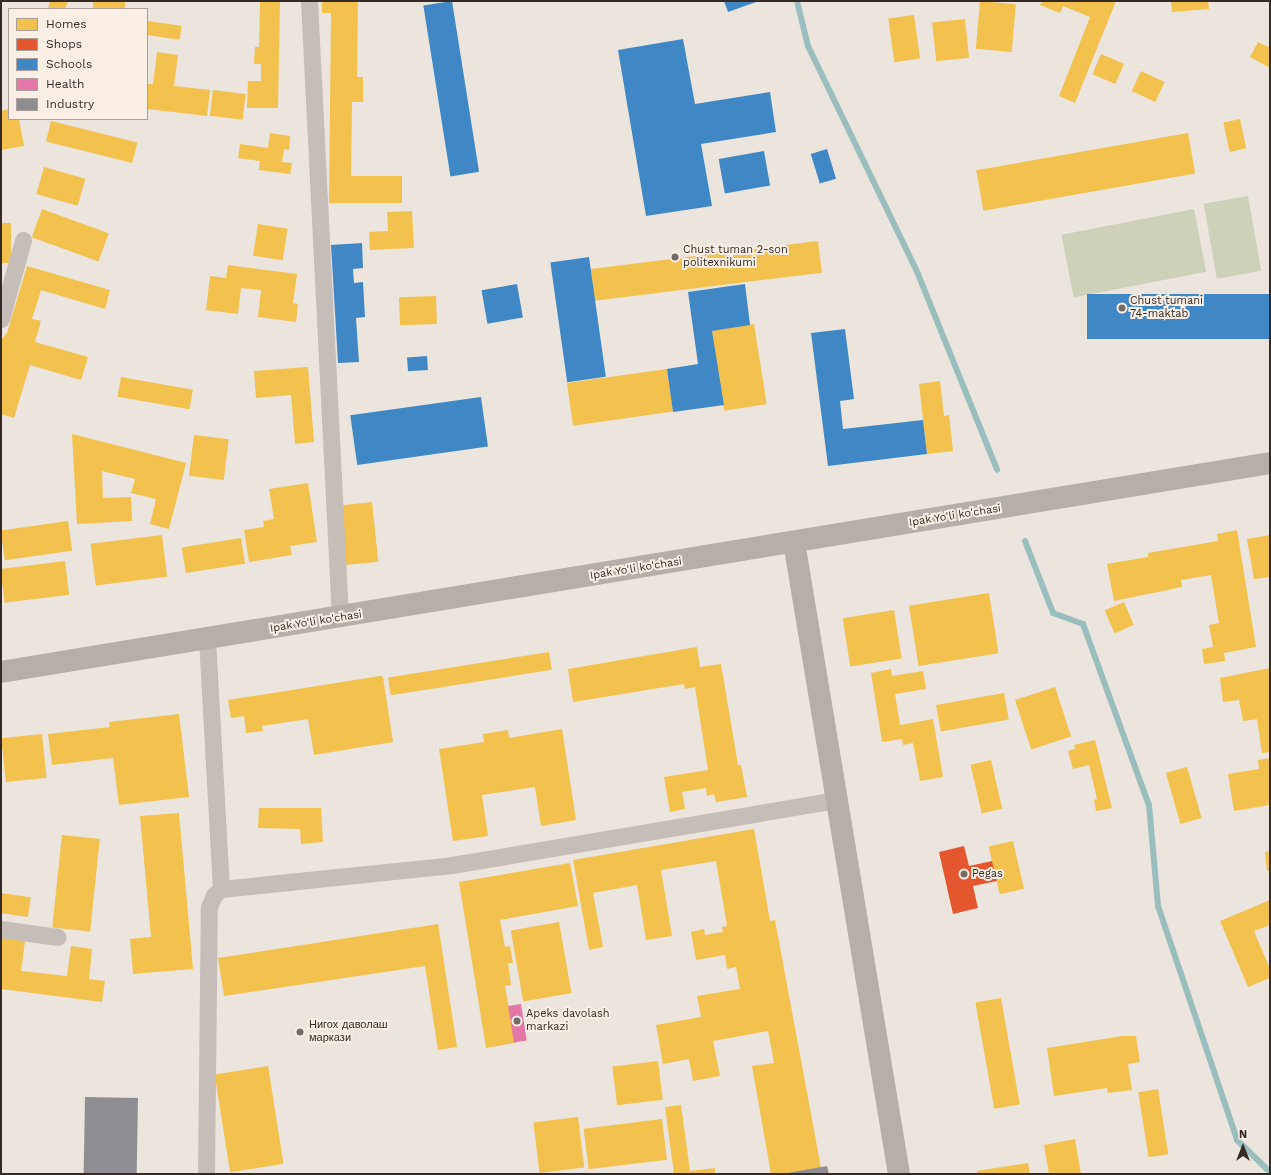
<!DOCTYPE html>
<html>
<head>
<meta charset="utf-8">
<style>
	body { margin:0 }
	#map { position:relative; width:1271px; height:1175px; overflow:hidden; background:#ece5de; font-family:"Work Sans",sans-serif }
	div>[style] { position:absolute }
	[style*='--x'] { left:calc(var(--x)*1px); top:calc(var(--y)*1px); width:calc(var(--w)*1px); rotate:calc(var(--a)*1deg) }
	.green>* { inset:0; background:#cdd1b8; transform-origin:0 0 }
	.homes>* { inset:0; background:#f2c14e; transform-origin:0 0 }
	.shops>* { inset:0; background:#e4572e }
	.schools>* { inset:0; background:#3f88c5; transform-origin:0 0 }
	.health>* { inset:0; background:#e377a8; transform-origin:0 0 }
	.industry>* { inset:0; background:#8d8d92; transform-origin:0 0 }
	.stream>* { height:6px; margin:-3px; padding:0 3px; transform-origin:3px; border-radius:3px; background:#9abebd }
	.minor>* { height:17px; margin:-8.5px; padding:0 8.5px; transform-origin:8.5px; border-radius:8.5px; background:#c5bdb7 }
	.secondary>* { height:22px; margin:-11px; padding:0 11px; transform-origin:11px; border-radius:11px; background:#b6aea8 }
	.dots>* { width:11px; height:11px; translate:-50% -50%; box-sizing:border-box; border:2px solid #f9efe5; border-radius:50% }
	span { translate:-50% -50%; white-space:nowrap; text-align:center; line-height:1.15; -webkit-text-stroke:4px #f9efe5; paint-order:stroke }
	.poi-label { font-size:11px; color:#352a26 }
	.left { translate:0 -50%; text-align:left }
	.street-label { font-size:11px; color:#352a26 }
	.frame { position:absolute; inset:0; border:2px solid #352a26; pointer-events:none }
	.legend { position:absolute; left:8px; top:8px; width:140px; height:112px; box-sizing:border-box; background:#f9efe5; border:1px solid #aba099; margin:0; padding:5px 7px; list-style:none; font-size:12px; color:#352a26 }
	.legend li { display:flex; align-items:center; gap:8px; height:20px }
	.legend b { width:20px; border:1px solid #aba099 }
	.north { position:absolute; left:1223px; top:1127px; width:40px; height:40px; -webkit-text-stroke:3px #f9efe5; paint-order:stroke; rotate:0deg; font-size:11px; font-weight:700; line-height:16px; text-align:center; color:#352a26 }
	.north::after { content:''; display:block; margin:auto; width:14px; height:18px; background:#352a26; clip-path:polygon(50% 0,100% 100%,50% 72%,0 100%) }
</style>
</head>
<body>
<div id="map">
	<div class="green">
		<div style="left:1248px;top:196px;width:76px;height:45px;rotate:80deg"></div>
		<div style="left:1194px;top:209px;width:64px;height:135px;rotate:79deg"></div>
	</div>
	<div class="homes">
		<div style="clip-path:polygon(50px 1px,68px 1px,65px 9px,48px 9px)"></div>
		<div style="left:93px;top:1px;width:32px;height:8px"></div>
		<div style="clip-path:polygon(260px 1px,280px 1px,278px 108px,247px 108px,248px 81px,261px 81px,261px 64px,254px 64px,255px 47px,259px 47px)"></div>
		<div style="clip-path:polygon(322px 1px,358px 1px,357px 77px,363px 77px,363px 102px,352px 102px,351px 176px,402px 176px,402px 203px,329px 203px,331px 13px,322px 13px)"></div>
		<div style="left:980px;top:1px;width:36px;height:48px;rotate:5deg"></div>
		<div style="clip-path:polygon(1042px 1px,1116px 1px,1075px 103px,1059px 96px,1090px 17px,1063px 6px,1060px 13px,1040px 5px)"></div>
		<div style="clip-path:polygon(1171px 1px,1208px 1px,1209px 9px,1172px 12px)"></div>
		<div style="left:914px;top:15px;width:44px;height:26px;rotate:82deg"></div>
		<div style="left:965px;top:19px;width:39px;height:33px;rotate:84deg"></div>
		<div style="left:147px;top:21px;width:35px;height:14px;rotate:8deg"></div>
		<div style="clip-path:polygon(1258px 42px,1268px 47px,1270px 43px,1270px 68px,1250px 57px)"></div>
		<div style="clip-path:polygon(157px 52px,178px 55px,174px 86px,210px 90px,207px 116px,147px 109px,147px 84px,153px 84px)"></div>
		<div style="left:1101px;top:54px;width:25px;height:22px;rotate:23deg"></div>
		<div style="left:1141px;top:71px;width:26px;height:22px;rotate:25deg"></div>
		<div style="left:213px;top:90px;width:33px;height:26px;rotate:7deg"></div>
		<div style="clip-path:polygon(9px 109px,9px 119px,19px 119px,24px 146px,1px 150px,1px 111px)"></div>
		<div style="left:1240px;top:119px;width:30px;height:17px;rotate:78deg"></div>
		<div style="left:51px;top:121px;width:89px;height:21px;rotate:14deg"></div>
		<div style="clip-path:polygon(270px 133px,290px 136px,289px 150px,284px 149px,282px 162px,292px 163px,290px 174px,259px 170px,260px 161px,238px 158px,240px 144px,268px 148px)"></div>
		<div style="left:1188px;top:133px;width:41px;height:215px;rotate:80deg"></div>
		<div style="left:44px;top:167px;width:43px;height:28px;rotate:16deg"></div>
		<div style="left:42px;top:209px;width:71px;height:30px;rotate:20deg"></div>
		<div style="clip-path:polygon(412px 211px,414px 248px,370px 250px,369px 232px,388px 231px,387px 212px)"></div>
		<div style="left:1px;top:223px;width:10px;height:40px"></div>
		<div style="left:258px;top:224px;width:30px;height:32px;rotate:9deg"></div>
		<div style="left:818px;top:241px;width:32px;height:229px;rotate:83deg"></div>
		<div style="clip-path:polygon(228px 265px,297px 274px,293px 303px,298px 304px,296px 322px,258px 317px,261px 290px,241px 288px,238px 314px,206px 310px,210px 276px,226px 278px)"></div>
		<div style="clip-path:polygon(27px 266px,110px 290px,105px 309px,41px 290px,32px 319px,41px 321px,35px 342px,88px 357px,81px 380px,30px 365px,14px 418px,1px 414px,1px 340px,7px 333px)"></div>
		<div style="left:436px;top:296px;width:28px;height:37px;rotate:88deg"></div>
		<div style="left:754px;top:324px;width:81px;height:43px;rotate:81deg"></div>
		<div style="clip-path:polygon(308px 367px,314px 442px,295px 444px,291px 395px,256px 398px,254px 371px)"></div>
		<div style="left:667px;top:369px;width:43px;height:101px;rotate:82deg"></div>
		<div style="left:121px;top:377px;width:73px;height:20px;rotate:10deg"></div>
		<div style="clip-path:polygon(940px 381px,944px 416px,949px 415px,953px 451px,927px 454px,919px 384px)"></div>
		<div style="clip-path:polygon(72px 434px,186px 463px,169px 529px,150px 524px,156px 499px,131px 493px,135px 479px,102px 471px,103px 498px,131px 497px,132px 521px,77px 524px)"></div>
		<div style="left:194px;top:435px;width:35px;height:41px;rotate:7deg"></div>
		<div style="clip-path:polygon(308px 483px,317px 542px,290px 546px,292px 555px,249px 562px,244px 530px,264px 527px,263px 521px,274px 519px,269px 489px)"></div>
		<div style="left:372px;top:502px;width:60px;height:33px;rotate:84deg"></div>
		<div style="left:68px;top:521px;width:30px;height:68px;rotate:82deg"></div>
		<div style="clip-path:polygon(1237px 530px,1256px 647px,1224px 653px,1225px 661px,1204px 664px,1202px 649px,1213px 647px,1209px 625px,1219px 623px,1211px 575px,1181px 580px,1182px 587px,1114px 601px,1107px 564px,1148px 557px,1148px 553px,1218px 541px,1217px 534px)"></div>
		<div style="left:162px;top:535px;width:42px;height:72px;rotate:83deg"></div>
		<div style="clip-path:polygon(1270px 535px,1270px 577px,1254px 579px,1247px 539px)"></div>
		<div style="left:241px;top:538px;width:26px;height:60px;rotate:81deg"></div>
		<div style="left:65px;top:561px;width:34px;height:65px;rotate:83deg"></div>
		<div style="left:989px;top:593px;width:61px;height:81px;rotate:81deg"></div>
		<div style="left:1124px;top:602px;width:25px;height:21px;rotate:67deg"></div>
		<div style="left:894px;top:610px;width:49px;height:52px;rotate:81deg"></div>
		<div style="clip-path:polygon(697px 647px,700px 667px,721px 664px,738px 765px,741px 765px,747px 797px,716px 802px,714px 794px,707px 796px,706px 788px,682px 792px,685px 809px,670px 812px,664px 777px,708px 770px,695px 687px,685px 689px,684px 684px,573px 702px,568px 669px)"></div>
		<div style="left:549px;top:652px;width:18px;height:163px;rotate:81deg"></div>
		<div style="clip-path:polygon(1270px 668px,1270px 752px,1262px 753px,1257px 719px,1243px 721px,1239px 700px,1223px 702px,1220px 678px)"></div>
		<div style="clip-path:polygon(891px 669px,892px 676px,923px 671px,926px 689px,895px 694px,900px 725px,933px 719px,943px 777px,920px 781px,913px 743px,903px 745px,902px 739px,882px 742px,871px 673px)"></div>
		<div style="clip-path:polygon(380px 676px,383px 677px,393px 742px,314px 755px,308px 719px,262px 726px,263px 731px,246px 733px,244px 716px,231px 718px,228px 700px)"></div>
		<div style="left:1055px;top:687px;width:52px;height:42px;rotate:72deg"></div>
		<div style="left:1004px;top:693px;width:27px;height:69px;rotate:80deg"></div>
		<div style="clip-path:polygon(179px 714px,189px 797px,119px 805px,113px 758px,52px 765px,48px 734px,110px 727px,109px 722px)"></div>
		<div style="clip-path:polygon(562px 729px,576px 820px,541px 826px,535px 787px,482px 795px,488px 836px,453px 841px,439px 749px,484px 742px,483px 734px,508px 730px,509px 738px)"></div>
		<div style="left:42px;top:734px;width:44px;height:41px;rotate:84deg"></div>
		<div style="clip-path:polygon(1095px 740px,1112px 808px,1096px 811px,1094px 800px,1097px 799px,1089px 765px,1073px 769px,1068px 751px,1075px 749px,1074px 745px)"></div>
		<div style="clip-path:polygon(1270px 758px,1270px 805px,1234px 811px,1228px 774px,1259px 769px,1258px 760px)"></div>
		<div style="left:991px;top:760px;width:50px;height:21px;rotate:77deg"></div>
		<div style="left:1187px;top:767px;width:53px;height:22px;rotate:74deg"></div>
		<div style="clip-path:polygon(259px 808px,321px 808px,323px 842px,301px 844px,300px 829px,258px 828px)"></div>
		<div style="clip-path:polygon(179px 813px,193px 969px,133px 974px,130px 939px,151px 937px,140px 816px)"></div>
		<div style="clip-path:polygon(754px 829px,770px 921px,775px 920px,821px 1168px,784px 1174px,771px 1174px,752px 1066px,774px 1063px,768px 1031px,713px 1041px,720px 1076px,693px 1081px,689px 1059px,663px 1064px,656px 1025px,701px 1017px,697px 996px,740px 989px,736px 967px,727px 969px,725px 955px,696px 960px,691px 932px,704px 929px,705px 935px,723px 932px,722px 927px,727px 926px,716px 861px,661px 870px,672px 936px,646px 940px,637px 885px,593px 893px,603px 947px,589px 950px,573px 860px)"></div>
		<div style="left:62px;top:835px;width:38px;height:93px;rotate:6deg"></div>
		<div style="left:1013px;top:841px;width:49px;height:25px;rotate:77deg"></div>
		<div style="clip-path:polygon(1270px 851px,1270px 870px,1267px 871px,1265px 852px)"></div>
		<div style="clip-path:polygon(570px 863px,578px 906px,500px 920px,505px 947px,510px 946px,513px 963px,508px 963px,511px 985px,505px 986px,515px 1043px,486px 1048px,459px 882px)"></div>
		<div style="left:1px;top:893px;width:30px;height:20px;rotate:8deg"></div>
		<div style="clip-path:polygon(1270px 900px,1270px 925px,1254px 931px,1270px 969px,1270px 978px,1248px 987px,1220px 921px)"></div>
		<div style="left:559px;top:922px;width:72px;height:49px;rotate:80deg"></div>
		<div style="clip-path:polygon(438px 924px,457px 1047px,438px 1050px,425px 966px,224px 996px,218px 958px)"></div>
		<div style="clip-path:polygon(2px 938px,25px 941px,21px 971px,67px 976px,71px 946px,92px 949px,89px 979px,105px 981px,102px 1002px,1px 989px)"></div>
		<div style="left:1001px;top:998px;width:108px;height:26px;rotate:80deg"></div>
		<div style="clip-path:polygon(1123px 1036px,1136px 1036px,1140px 1062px,1128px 1064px,1132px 1090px,1108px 1093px,1107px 1088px,1054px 1096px,1047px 1048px)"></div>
		<div style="left:658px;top:1061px;width:39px;height:46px;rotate:83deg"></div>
		<div style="left:268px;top:1066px;width:99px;height:54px;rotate:81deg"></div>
		<div style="left:1158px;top:1089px;width:66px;height:20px;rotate:81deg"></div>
		<div style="clip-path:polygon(681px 1105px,690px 1171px,715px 1168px,715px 1174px,674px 1174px,665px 1107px)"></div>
		<div style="left:578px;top:1117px;width:51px;height:45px;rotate:83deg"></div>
		<div style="left:662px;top:1119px;width:41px;height:79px;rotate:83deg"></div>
		<div style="clip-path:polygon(1075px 1139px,1081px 1174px,1049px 1174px,1044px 1145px)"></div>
		<div style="clip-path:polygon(1028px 1163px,1030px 1174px,977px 1174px,977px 1171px)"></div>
	</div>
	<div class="shops">
		<div style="clip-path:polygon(964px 846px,969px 866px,992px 861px,997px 881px,973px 886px,978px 908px,953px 914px,939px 852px)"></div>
	</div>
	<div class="schools">
		<div style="left:452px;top:1px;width:173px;height:29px;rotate:81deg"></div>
		<div style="clip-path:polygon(724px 1px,759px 1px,728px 12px)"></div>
		<div style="clip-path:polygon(683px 39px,695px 104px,770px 92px,776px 132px,701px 144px,712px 206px,646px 216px,618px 50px)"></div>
		<div style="left:827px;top:149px;width:31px;height:17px;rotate:73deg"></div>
		<div style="left:764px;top:151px;width:35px;height:46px;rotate:80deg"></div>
		<div style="clip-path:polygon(362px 243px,363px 268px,353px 269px,354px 283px,363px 282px,365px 317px,356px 318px,359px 362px,338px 363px,331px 245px)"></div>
		<div style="left:589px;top:257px;width:121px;height:39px;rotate:82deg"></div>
		<div style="left:517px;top:284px;width:34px;height:36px;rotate:80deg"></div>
		<div style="clip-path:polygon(745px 284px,750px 325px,712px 331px,724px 405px,673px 412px,667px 369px,698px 364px,688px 292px)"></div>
		<div style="left:1270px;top:294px;width:45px;height:183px;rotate:90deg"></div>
		<div style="clip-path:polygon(845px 329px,854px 399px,840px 401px,843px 429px,923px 420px,927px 454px,828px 466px,811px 333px)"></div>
		<div style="left:427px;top:356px;width:14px;height:20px;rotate:86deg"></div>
		<div style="left:481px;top:397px;width:50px;height:132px;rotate:82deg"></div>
	</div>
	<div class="health">
		<div style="left:521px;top:1004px;width:37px;height:13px;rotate:81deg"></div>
	</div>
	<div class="industry">
		<div style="left:85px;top:1097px;width:53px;height:77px;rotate:1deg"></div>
		<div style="clip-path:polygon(827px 1166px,829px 1174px,788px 1174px,788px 1173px)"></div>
	</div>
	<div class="stream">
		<div style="--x:797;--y:1;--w:46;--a:76.3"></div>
		<div style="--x:808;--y:46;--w:253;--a:64.2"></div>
		<div style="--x:918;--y:274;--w:211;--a:68"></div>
		<div style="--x:1025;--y:541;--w:77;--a:68.7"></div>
		<div style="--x:1053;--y:613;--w:32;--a:20"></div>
		<div style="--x:1083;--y:624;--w:193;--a:70"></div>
		<div style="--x:1149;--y:805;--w:101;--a:84.9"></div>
		<div style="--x:1158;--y:906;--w:247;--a:71.3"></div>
		<div style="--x:1237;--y:1140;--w:46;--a:44.1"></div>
	</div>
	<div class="minor">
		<div style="--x:309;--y:1;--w:618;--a:87.12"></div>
		<div style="--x:1;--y:319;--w:82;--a:-74.4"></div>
		<div style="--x:207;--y:639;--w:250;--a:86.8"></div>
		<div style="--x:221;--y:889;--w:232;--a:-5.9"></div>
		<div style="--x:452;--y:865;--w:390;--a:-9.6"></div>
		<div style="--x:1;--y:929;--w:57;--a:8.1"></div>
		<div style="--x:206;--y:1174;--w:267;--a:-89.4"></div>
		<div style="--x:209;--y:907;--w:13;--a:-67"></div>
		<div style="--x:214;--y:895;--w:9;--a:-41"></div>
	</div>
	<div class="secondary">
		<div style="--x:794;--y:542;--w:641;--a:80.57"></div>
		<div style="--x:1;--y:672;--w:1286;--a:-9.35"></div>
	</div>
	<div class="dots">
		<div style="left:675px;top:257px;background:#756b66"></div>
		<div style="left:1122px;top:308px;background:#756b66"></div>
		<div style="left:964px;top:874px;background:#756b66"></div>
		<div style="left:517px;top:1021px;background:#756b66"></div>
		<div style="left:300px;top:1032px;background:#756b66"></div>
	</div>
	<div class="poi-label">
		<span class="left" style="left:683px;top:257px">Chust tuman 2-son<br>politexnikumi</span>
		<span class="left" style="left:1130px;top:308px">Chust tumani<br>74-maktab</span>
		<span class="left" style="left:972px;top:874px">Pegas</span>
		<span class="left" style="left:526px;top:1021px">Apeks davolash<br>markazi</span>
		<span class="left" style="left:309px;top:1032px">Нигох даволаш<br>маркази</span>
	</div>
	<div class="street-label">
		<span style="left:955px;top:516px;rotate:-9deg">Ipak Yo'li ko'chasi</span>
		<span style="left:636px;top:569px;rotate:-9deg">Ipak Yo'li ko'chasi</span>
		<span style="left:316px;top:622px;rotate:-9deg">Ipak Yo'li ko'chasi</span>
	</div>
	<div class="frame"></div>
	<ul class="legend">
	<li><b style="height:11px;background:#f2c14e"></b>Homes</li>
	<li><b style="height:11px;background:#e4572e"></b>Shops</li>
	<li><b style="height:11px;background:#3f88c5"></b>Schools</li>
	<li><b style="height:11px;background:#e377a8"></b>Health</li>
	<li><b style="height:11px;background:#8d8d92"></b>Industry</li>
	</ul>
	<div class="north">N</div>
</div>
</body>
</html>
